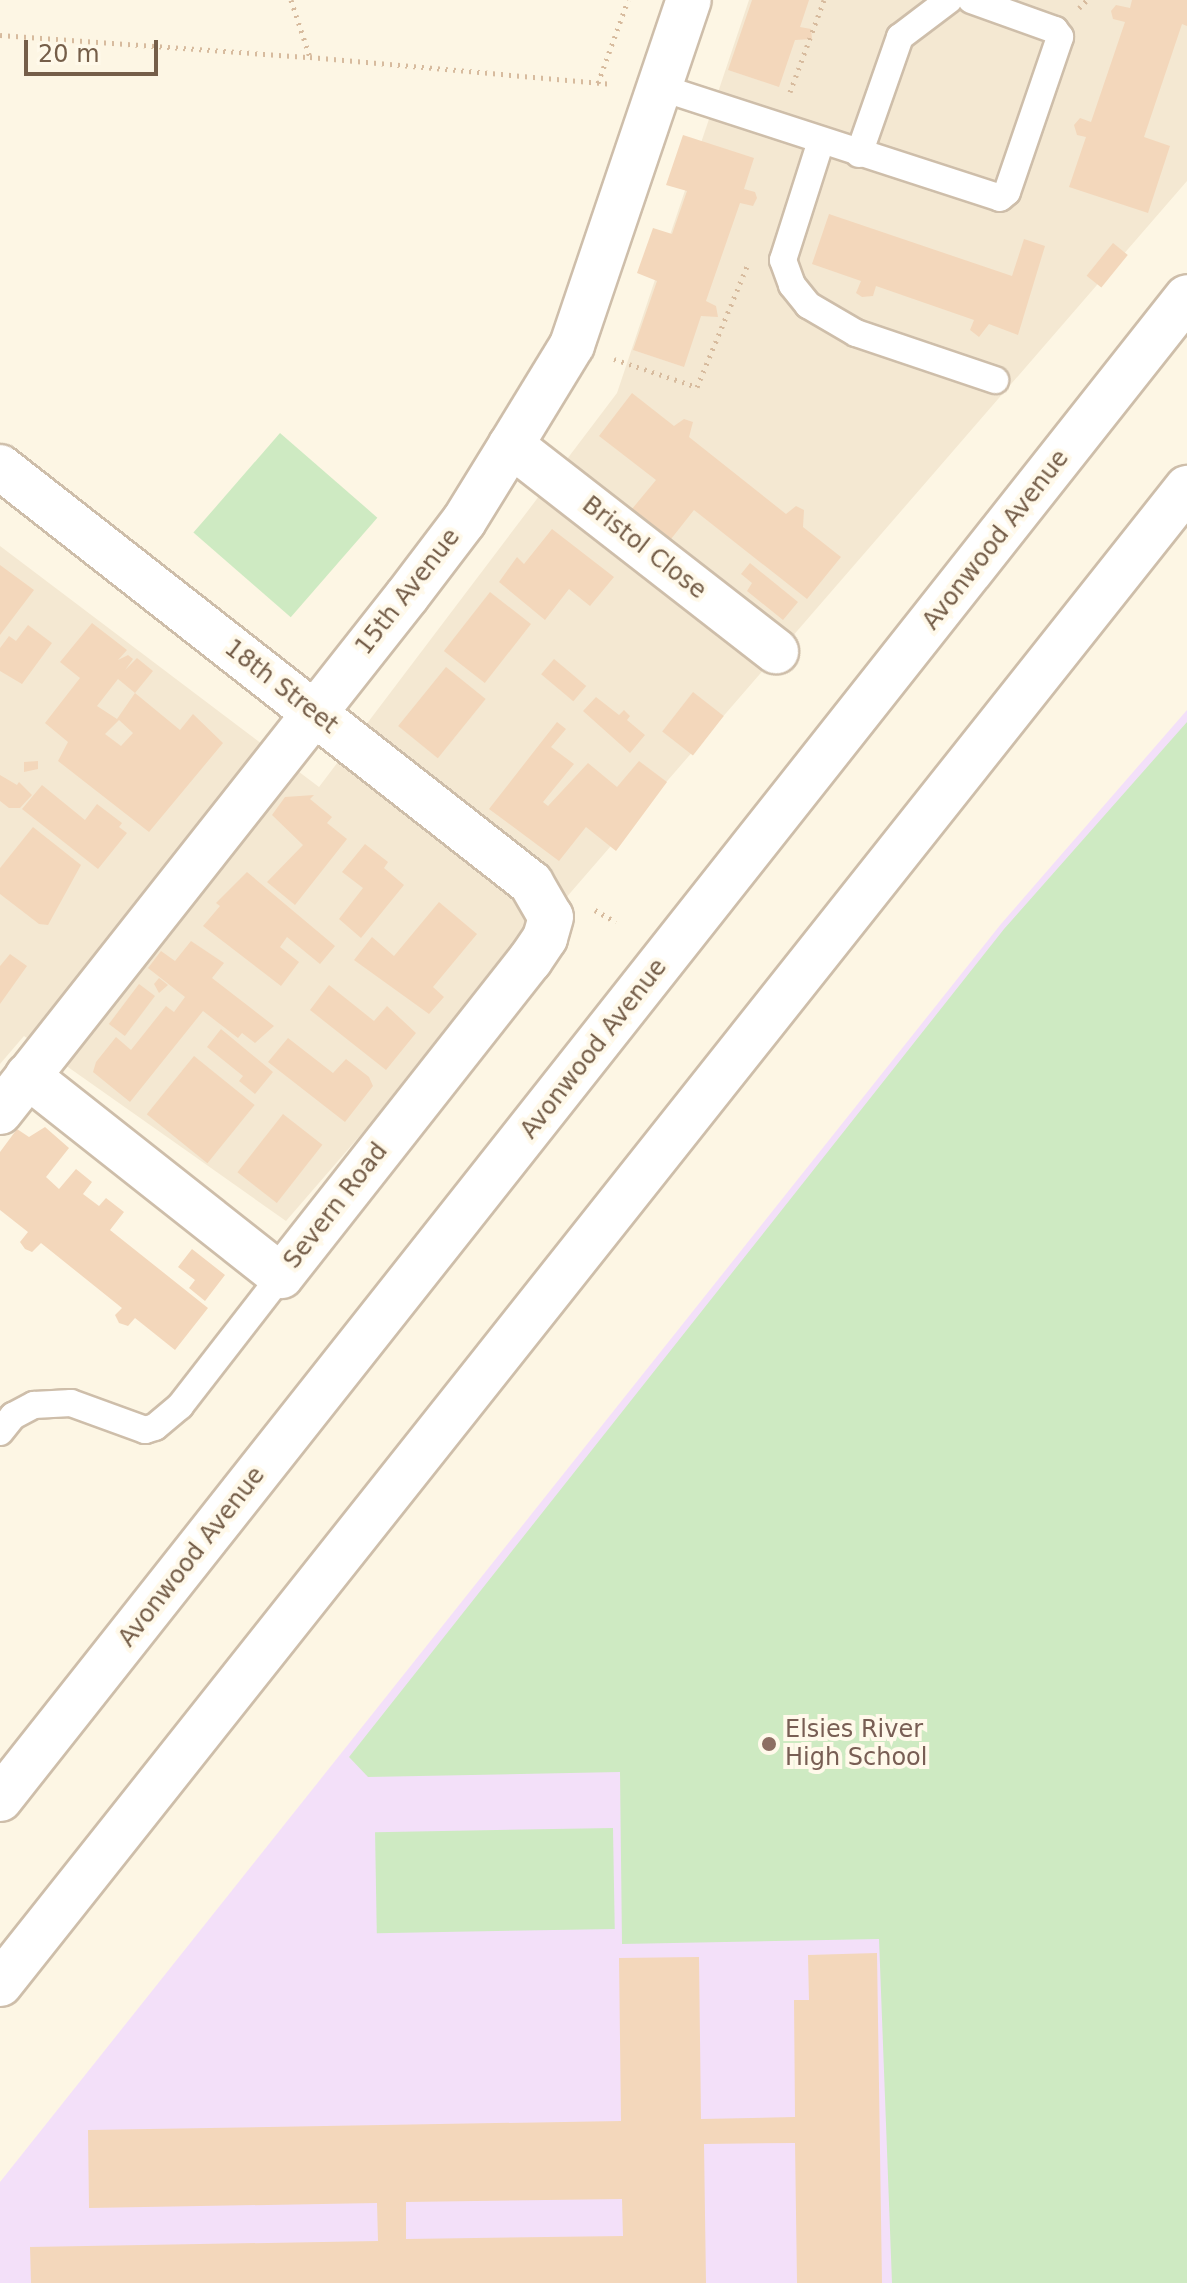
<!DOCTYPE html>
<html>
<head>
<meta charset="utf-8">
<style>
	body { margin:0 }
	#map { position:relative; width:1187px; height:2283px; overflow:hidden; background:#fdf6e4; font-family:"DejaVu Sans",sans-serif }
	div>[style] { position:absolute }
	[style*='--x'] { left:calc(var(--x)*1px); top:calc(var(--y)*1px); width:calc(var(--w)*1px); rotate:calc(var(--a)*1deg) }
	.residential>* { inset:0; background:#f4e8d2 }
	.education>* { inset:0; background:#f3e0f9 }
	.green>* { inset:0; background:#ceeac2; transform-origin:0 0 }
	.building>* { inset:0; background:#f3d7bb; transform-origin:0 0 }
	.path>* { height:5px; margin-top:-2.5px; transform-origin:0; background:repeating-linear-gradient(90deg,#d7bb9e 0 2px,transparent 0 8px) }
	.roads { filter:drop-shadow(2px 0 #cebeaa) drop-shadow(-2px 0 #cebeaa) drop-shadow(0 2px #cebeaa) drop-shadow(0 -2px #cebeaa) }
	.service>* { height:26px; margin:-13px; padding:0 13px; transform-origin:13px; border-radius:13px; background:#fff }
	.minor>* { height:44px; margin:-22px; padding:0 22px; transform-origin:22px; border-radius:22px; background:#fff }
	.secondary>* { height:44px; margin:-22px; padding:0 22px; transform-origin:22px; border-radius:22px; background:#fff }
	.dots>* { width:22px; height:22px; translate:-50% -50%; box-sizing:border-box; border:4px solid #fff9ea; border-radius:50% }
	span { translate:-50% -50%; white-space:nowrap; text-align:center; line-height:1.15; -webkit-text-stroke:8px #fff9ea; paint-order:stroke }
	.street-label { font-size:24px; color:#755e49 }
	.education-label { font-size:24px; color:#785e54 }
	.left { translate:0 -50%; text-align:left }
	.scale { position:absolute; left:24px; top:40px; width:134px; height:36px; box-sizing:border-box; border:4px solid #755e49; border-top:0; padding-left:10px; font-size:24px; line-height:28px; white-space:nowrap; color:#755e49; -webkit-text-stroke:6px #fff9ea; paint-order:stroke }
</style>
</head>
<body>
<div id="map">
	<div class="residential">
		<div style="clip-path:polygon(749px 0,1187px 0,1187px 181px,286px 1221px,24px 1036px,0 1064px,0 546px,319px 787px,617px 393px)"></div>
	</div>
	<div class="education">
		<div style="clip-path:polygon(1187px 710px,1187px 2283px,0 2283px,0 2182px,1001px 924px)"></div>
	</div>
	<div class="green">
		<div style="left:280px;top:433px;width:129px;height:132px;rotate:41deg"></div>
		<div style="clip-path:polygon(1187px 722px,1187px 2283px,892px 2283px,879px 1939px,622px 1944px,620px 1772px,368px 1777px,349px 1757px,1004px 929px)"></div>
		<div style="left:613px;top:1828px;width:101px;height:238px;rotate:89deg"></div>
	</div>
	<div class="building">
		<div style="clip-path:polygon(752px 0,809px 0,800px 27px,811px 29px,812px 39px,795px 40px,779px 87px,728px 70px)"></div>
		<div style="clip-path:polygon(1132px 0,1187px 0,1187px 26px,1182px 24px,1144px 137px,1170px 146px,1148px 213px,1069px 187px,1086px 137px,1077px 135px,1074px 125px,1080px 118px,1091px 122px,1125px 22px,1113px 19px,1111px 11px,1116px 5px,1130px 8px)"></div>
		<div style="clip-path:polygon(683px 135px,754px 158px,744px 189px,755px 192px,757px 198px,753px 206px,740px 203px,706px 301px,716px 306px,718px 317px,701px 316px,684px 367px,633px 350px,657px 281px,637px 273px,653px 228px,672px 234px,687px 191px,666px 185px)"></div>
		<div style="clip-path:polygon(829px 214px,1012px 276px,1024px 239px,1045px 246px,1018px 335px,989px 324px,979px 337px,970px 330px,974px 320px,876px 286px,873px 296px,862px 297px,856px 293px,861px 281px,812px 264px)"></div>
		<div style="left:1113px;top:243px;width:19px;height:42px;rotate:39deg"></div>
		<div style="clip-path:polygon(632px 393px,674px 426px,684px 419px,693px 422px,689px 437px,786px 514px,796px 506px,804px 510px,803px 527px,841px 557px,807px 599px,694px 510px,671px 539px,632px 509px,656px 480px,599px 436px)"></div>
		<div style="clip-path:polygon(552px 529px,614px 577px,590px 606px,569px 589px,545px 620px,499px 582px,517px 557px,524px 564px)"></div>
		<div style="clip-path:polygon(750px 563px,798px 602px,783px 620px,747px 591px,752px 583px,741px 574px)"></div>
		<div style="clip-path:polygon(0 565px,34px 590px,0 635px)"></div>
		<div style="left:490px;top:592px;width:52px;height:75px;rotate:38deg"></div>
		<div style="clip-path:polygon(evenodd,92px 623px,127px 650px,118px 660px,128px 655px,133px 659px,125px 670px,137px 658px,153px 671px,135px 693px,118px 679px,97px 706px,117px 719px,135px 693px,180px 730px,193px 714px,223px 743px,149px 832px,58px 761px,68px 742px,45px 723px,80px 678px,60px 662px,92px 623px,119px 720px,133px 733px,121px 746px,105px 734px,119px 720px)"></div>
		<div style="clip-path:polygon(28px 625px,52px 643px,22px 684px,0 671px,0 648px,9px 636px,16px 641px)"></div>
		<div style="left:554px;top:659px;width:42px;height:20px;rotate:40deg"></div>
		<div style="left:446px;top:667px;width:51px;height:76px;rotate:39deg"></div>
		<div style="left:693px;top:692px;width:39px;height:50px;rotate:38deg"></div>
		<div style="clip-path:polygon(596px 697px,619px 715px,624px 710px,630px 716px,627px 720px,645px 735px,630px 753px,583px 711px)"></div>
		<div style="clip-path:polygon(557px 722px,566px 729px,551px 747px,574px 764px,543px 802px,548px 806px,588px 763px,617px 787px,639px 761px,667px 782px,616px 851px,586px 827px,559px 861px,489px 809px)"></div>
		<div style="clip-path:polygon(38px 761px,38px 769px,24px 772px,24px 762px)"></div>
		<div style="clip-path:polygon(0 775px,17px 785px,19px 782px,32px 795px,20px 808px,9px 808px,0 801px)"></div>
		<div style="clip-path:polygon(42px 785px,85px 820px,97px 804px,122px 823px,119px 827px,127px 833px,98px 869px,22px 809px)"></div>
		<div style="clip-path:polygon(314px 795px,310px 799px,332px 817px,327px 823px,347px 839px,295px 905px,267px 882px,303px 845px,272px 815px,285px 797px)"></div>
		<div style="clip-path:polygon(33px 827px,81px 865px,48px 925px,39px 924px,0 894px,0 868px)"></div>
		<div style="clip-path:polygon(365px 844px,388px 862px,384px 868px,404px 885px,361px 938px,339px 919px,363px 888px,342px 872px)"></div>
		<div style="clip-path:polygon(247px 872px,335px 946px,320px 964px,287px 937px,280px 947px,299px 962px,281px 986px,203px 926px,220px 906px,216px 903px)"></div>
		<div style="clip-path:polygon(439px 902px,477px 934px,433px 987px,444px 997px,429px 1014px,354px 960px,372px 937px,394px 956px)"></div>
		<div style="clip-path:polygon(191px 941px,224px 963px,212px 978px,274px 1026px,255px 1043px,242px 1033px,238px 1038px,203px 1011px,130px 1102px,93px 1072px,96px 1062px,116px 1037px,131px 1050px,166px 1006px,174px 1012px,185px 997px,148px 968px,161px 951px,175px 961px)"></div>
		<div style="clip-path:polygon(10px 954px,27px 966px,0 1004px,0 966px)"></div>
		<div style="clip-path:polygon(159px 978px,168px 985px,159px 993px,154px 984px)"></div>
		<div style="left:139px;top:984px;width:20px;height:50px;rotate:37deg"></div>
		<div style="clip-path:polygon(329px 985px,374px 1021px,387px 1006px,416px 1033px,386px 1070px,310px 1010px)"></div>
		<div style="clip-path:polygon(221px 1029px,273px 1072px,255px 1094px,239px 1081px,243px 1076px,207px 1047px)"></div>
		<div style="clip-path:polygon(288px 1038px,333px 1073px,346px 1059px,369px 1077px,373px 1086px,345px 1122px,268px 1062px)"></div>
		<div style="left:194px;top:1056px;width:78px;height:75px;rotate:39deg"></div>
		<div style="left:283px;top:1114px;width:50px;height:74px;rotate:38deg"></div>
		<div style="clip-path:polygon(45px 1127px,69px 1148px,46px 1177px,59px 1189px,76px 1169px,92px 1182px,83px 1194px,99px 1206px,106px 1198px,124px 1212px,110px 1230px,208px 1308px,175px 1350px,135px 1318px,128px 1326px,119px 1323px,115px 1315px,122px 1308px,41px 1243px,32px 1252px,25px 1249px,20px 1242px,28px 1232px,0 1210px,0 1152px,17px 1129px,29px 1137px)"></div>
		<div style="clip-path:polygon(192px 1249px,225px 1275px,205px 1301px,189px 1288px,195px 1280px,178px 1267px)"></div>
		<div style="clip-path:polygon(evenodd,877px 1953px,882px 2283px,797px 2283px,795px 2143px,704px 2144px,706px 2283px,31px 2283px,30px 2247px,378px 2241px,377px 2203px,89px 2208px,88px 2130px,621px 2121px,619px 1958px,699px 1957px,701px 2119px,795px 2117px,794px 2000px,809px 2000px,808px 1955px,877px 1953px,622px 2199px,623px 2236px,406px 2239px,406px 2202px,622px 2199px)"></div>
	</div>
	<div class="path">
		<div style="--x:291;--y:0;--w:60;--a:71.6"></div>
		<div style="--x:310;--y:57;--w:304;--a:5.1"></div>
		<div style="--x:1079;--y:8;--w:11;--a:-45"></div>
		<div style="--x:0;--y:35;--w:311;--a:4.1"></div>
		<div style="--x:598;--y:83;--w:88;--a:-70.1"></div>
		<div style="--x:790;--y:92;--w:98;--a:-69.7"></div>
		<div style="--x:614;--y:359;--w:88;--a:18.6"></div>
		<div style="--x:697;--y:387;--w:131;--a:-67.5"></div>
		<div style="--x:595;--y:910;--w:24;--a:30"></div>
	</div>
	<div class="roads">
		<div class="service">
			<div style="--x:662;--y:88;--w:355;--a:18"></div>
			<div style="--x:1000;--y:198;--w:9;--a:-41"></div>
			<div style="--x:1007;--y:192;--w:164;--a:-71.1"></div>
			<div style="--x:1060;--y:37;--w:9;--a:-126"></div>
			<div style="--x:1055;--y:30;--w:89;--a:-160.3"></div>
			<div style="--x:821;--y:141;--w:125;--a:107.7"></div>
			<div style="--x:783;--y:260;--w:27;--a:70"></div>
			<div style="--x:792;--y:285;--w:26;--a:51"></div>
			<div style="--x:808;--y:305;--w:56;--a:30.3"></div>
			<div style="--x:856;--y:333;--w:147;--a:18.7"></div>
			<div style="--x:859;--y:154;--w:124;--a:-70.7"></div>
			<div style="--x:900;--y:37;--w:61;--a:-37.1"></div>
			<div style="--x:0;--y:1432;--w:21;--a:-51"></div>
			<div style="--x:13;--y:1416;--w:24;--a:-28"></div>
			<div style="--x:34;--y:1405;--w:37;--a:-3"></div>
			<div style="--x:71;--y:1403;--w:79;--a:20"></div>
			<div style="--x:145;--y:1430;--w:10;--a:-17"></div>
			<div style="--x:155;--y:1427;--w:33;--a:-40"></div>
			<div style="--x:180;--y:1406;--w:165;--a:-52.2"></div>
		</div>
		<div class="minor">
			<div style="--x:511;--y:445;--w:336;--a:37.9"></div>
			<div style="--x:0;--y:467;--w:675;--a:38.08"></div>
			<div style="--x:531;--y:883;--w:39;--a:60"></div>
			<div style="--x:551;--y:917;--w:22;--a:106"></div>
			<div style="--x:545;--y:938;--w:27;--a:124"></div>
			<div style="--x:530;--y:960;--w:402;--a:128.2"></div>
			<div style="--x:281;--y:1276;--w:323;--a:-141.7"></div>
			<div style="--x:0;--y:1112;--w:657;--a:-51.74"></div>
			<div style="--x:407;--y:596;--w:94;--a:-52.8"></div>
			<div style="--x:464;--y:521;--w:89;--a:-58.3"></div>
			<div style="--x:511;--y:445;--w:117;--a:-58.6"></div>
			<div style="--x:572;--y:345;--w:364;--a:-71.3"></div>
		</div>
		<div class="secondary">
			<div style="--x:0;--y:1799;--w:1914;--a:-51.68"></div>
			<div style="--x:0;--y:1984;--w:1910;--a:-51.57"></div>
		</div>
	</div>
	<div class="dots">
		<div style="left:769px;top:1744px;background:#8d6e63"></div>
	</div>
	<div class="street-label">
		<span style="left:996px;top:540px;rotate:-52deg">Avonwood Avenue</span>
		<span style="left:644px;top:548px;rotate:38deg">Bristol Close</span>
		<span style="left:408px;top:592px;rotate:-52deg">15th Avenue</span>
		<span style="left:281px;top:687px;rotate:38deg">18th Street</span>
		<span style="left:594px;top:1049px;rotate:-52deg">Avonwood Avenue</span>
		<span style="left:336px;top:1206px;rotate:-52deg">Severn Road</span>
		<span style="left:192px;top:1557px;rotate:-52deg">Avonwood Avenue</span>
	</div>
	<div class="education-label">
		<span class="left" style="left:785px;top:1744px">Elsies River<br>High School</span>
	</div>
	<div class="scale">20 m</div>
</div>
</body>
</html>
